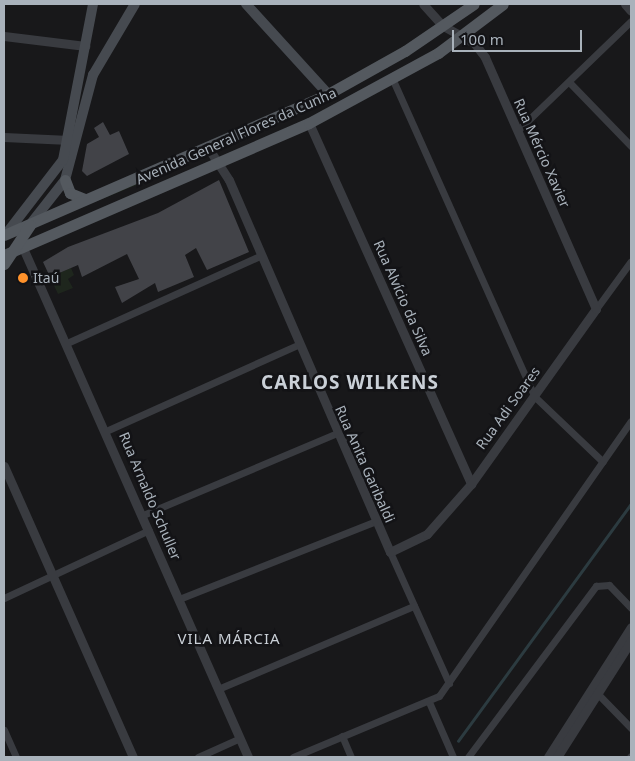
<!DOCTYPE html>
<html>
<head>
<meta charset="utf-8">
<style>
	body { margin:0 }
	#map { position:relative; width:635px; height:761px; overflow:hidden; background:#18181a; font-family:"Noto Sans",sans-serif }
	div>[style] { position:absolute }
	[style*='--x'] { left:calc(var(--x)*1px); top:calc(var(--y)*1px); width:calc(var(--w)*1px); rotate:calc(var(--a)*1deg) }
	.green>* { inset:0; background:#1e261d; transform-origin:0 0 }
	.stream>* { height:2.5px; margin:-1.25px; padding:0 1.25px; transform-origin:1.25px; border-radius:1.25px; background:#2c3b40 }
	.building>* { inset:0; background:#424348 }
	.minor>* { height:7px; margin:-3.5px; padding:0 3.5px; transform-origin:3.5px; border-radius:3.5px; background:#393b40 }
	.tertiary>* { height:9px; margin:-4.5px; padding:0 4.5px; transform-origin:4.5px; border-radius:4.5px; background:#393b40 }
	.secondary>* { height:10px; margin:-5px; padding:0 5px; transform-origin:5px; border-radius:5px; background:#464a50 }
	.primary>* { height:11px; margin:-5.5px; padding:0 5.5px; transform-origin:5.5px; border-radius:5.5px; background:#54595f }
	.dots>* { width:14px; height:14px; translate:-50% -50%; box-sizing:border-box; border:2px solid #131316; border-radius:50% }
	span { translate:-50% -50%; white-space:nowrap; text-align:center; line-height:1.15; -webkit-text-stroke:5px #131316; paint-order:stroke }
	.street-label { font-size:14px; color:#a9b2bb }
	.poi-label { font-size:14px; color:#a9b2bb }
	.left { translate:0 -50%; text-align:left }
	.neighbourhood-label { font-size:15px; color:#cad0d7; letter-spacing:1px }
	.district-label { font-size:19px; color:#cad0d7; font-weight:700; letter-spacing:1px }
	.frame { position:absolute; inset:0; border:5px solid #a9b2bb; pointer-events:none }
	.scale { position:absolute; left:452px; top:30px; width:130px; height:22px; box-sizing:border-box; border:2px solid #a9b2bb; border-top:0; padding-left:6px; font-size:15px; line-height:18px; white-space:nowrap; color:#a9b2bb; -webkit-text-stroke:4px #131316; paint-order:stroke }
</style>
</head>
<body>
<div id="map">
	<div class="green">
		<div style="left:185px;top:160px;width:5px;height:170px;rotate:68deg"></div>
		<div style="clip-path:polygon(71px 268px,74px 275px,68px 279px,73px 288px,58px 294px,50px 277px)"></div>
	</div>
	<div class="stream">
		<div style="--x:458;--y:741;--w:293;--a:-53.9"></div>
	</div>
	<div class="building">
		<div style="clip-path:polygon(103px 122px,110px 135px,119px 131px,129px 154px,87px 176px,82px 171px,87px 144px,99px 137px,94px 128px)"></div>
		<div style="clip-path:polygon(219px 180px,249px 252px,207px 270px,196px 248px,185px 255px,194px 277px,158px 292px,155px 283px,122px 303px,115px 287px,139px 279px,127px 254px,82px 277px,78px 265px,50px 277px,43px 262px,68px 247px,158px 213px)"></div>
	</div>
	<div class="minor">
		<div style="--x:392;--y:78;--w:348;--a:65.9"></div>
		<div style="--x:534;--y:396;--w:95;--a:43.7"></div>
		<div style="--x:570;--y:83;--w:88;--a:45.9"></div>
		<div style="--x:517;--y:131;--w:158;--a:-44"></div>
		<div style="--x:596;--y:309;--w:59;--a:-53.9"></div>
		<div style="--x:67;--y:343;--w:212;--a:-24.3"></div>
		<div style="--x:106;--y:431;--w:209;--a:-24.2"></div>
		<div style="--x:143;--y:515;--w:211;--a:-22.9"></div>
		<div style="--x:390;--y:552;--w:144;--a:65.8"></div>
		<div style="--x:4;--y:598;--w:160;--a:-25.1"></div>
		<div style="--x:179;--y:599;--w:212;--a:-21.6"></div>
		<div style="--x:218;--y:689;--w:213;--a:-23"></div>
		<div style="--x:595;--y:691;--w:52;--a:45.8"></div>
		<div style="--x:429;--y:702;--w:60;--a:66.4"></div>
		<div style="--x:4;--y:730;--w:30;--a:66"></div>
		<div style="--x:342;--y:736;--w:23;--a:67"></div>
		<div style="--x:198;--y:757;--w:46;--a:-24.3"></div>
		<div style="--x:293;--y:757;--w:158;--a:-22.7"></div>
		<div style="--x:439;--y:696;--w:335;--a:-55.1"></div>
		<div style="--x:468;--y:757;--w:214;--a:-53.2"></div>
		<div style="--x:596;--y:586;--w:13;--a:-4"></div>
		<div style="--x:609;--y:585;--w:32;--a:46"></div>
		<div style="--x:630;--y:757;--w:1;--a:-45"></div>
	</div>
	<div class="tertiary">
		<div style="--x:625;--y:4;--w:9;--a:49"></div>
		<div style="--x:4;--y:36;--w:82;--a:7"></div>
		<div style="--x:309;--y:123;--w:396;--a:65.8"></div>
		<div style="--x:4;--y:137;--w:65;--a:2.6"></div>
		<div style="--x:207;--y:146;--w:40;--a:57.1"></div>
		<div style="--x:229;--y:180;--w:405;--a:66.6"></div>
		<div style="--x:390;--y:552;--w:41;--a:-25.9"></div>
		<div style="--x:427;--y:534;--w:67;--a:-48.7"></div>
		<div style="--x:471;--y:484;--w:215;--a:-54.5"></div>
		<div style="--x:596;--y:309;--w:275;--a:-113.8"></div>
		<div style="--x:485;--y:57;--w:18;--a:-128"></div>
		<div style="--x:474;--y:43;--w:37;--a:-151"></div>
		<div style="--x:442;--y:25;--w:28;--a:-132"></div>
		<div style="--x:23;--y:248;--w:557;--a:66.15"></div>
		<div style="--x:4;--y:466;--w:318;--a:66.1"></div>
		<div style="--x:548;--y:757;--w:154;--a:-57.4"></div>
		<div style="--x:557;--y:757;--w:138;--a:-57.5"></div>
	</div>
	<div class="secondary">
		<div style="--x:246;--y:4;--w:122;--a:47.7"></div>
		<div style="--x:32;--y:222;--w:53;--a:-51.8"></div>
		<div style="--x:65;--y:180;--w:109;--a:-75.1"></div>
		<div style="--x:93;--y:75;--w:82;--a:-59.4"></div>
		<div style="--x:6;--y:234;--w:93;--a:-52.4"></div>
		<div style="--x:63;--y:160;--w:159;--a:-79.1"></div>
	</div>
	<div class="primary">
		<div style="--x:65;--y:180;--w:14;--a:69"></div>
		<div style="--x:70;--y:193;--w:16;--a:22"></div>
		<div style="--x:4;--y:235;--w:353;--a:-23.5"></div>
		<div style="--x:328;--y:94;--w:88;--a:-29.2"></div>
		<div style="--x:405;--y:51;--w:83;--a:-34.3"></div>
		<div style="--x:4;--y:255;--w:332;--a:-23.4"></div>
		<div style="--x:309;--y:123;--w:147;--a:-28.5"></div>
		<div style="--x:438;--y:53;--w:81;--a:-37"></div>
		<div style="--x:4;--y:264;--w:47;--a:-56.3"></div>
	</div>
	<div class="dots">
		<div style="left:23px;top:278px;background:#ff922b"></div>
	</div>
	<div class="street-label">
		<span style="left:236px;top:136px;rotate:-24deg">Avenida General Flores da Cunha</span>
		<span style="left:542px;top:153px;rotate:66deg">Rua Mércio Xavier</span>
		<span style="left:403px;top:298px;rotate:66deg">Rua Alvício da Silva</span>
		<span style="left:508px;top:408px;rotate:-54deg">Rua Adi Soares</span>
		<span style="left:365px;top:464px;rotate:66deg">Rua Anita Garibaldi</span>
		<span style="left:150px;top:496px;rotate:67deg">Rua Arnaldo Schuller</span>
	</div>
	<div class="poi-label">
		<span class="left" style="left:33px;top:278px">Itaú</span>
	</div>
	<div class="neighbourhood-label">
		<span style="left:229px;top:639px">VILA MÁRCIA</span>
	</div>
	<div class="district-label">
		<span style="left:350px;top:383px">CARLOS WILKENS</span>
	</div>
	<div class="frame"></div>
	<div class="scale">100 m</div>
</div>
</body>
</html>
